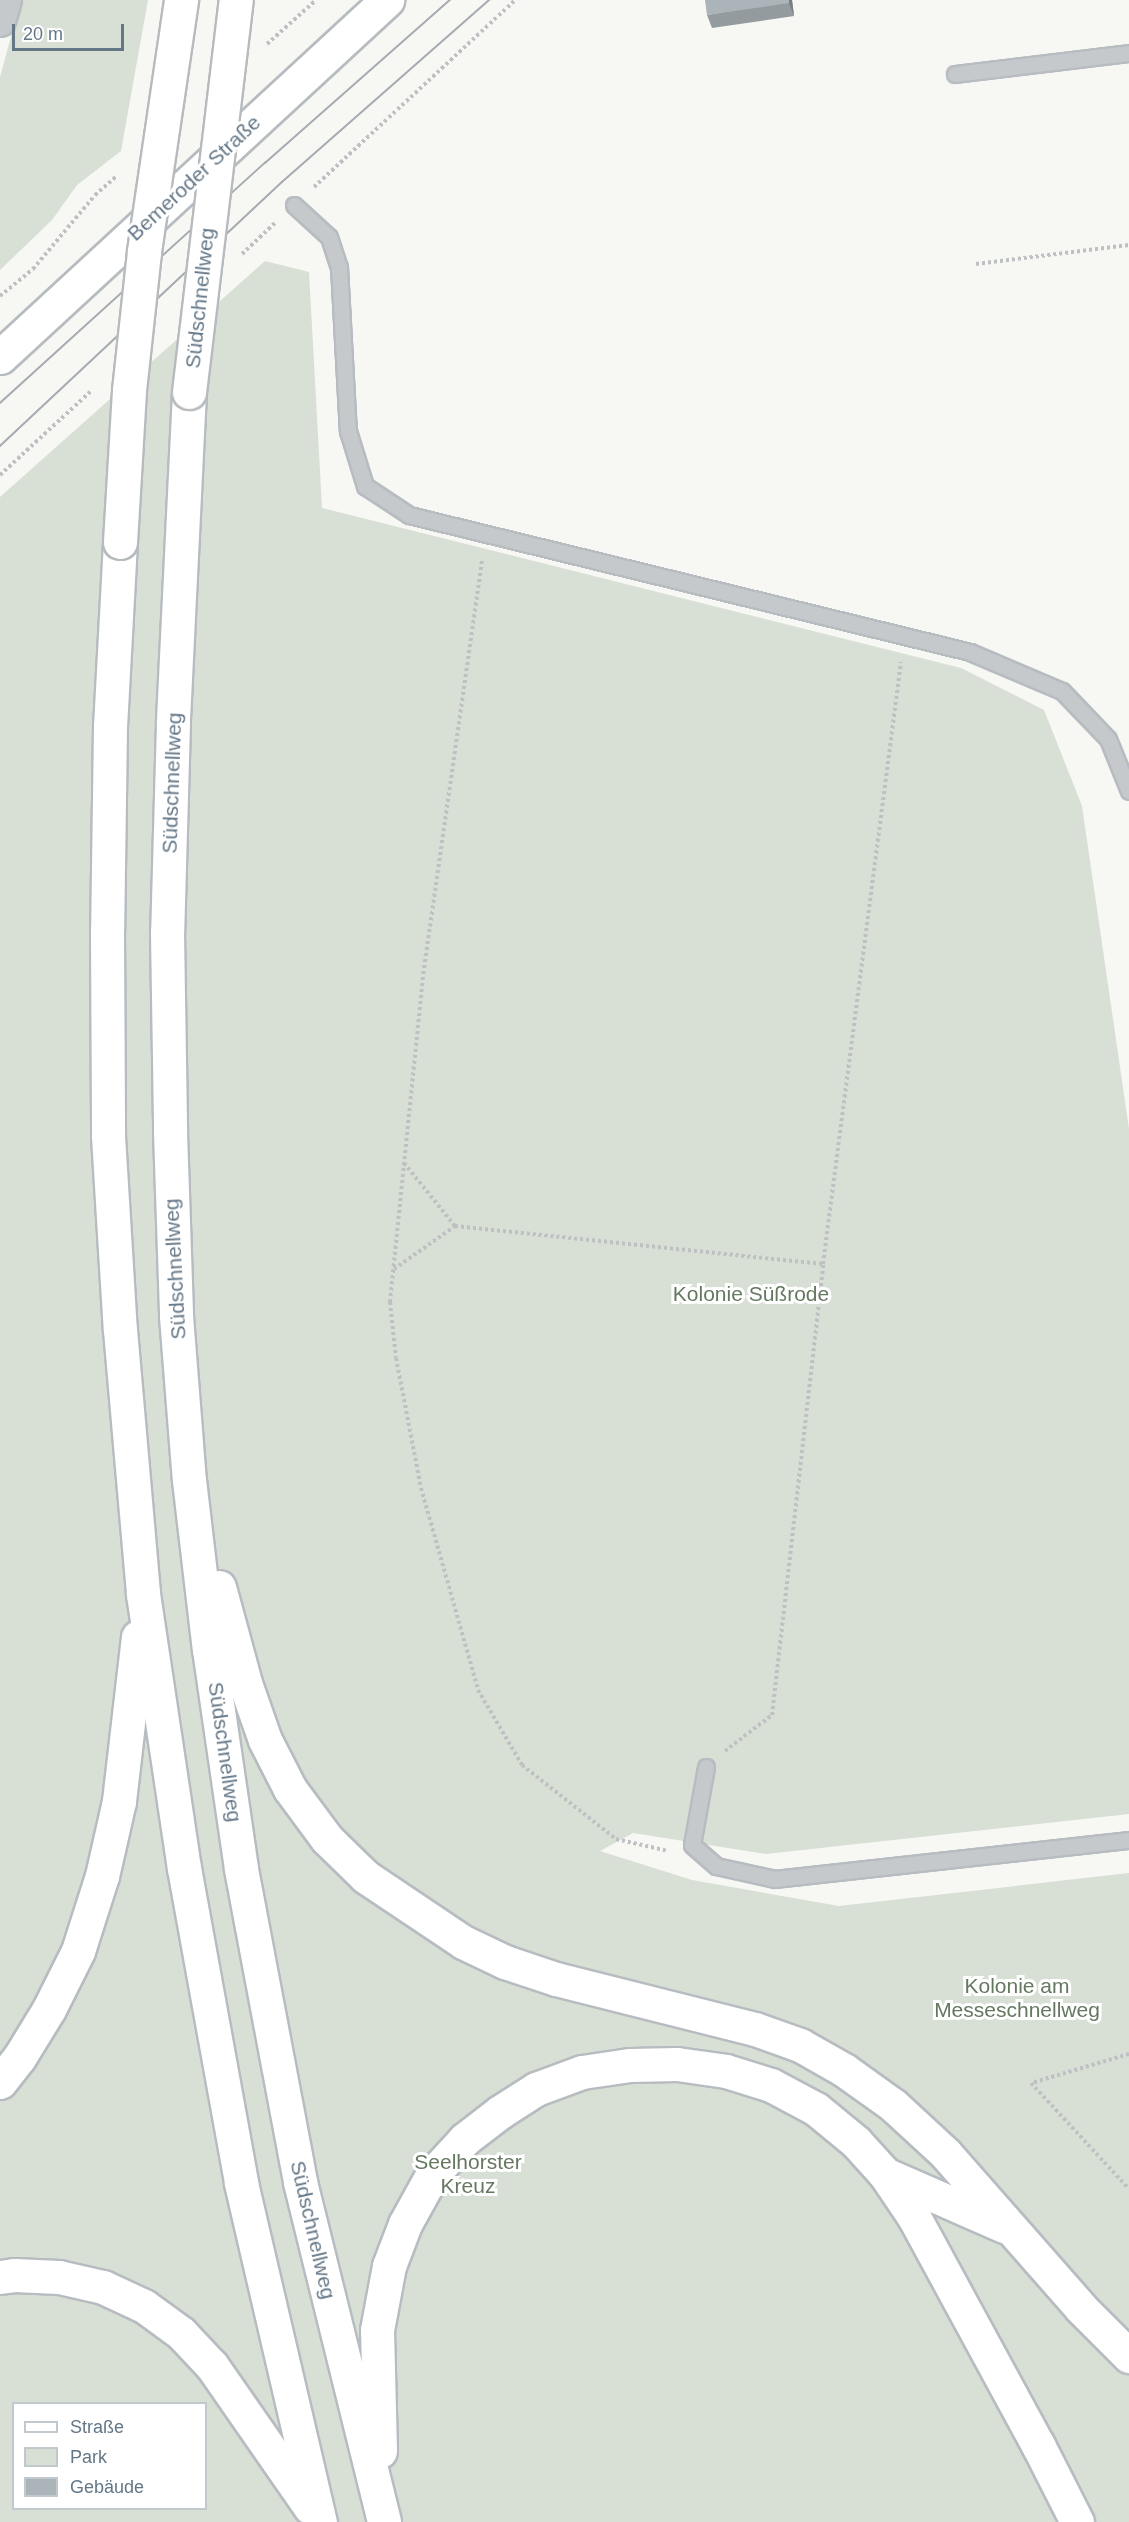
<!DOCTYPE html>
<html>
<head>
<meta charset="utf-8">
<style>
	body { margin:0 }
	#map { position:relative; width:1129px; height:2522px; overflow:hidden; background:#f7f7f4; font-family:Arial,sans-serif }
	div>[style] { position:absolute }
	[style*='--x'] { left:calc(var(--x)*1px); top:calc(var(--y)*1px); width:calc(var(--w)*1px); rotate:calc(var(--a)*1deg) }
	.green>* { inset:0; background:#d8dfd5 }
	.path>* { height:4px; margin-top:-2px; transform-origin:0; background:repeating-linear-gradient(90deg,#bec1c3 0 3px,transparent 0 6px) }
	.roads { filter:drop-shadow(2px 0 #b7bcc1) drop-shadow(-2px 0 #b7bcc1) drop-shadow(0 2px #b7bcc1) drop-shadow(0 -2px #b7bcc1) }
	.lane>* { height:15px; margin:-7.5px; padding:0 7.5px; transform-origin:7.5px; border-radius:7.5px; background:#c5c9cc }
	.street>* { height:30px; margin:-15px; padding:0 15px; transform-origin:15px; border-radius:15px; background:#c5c9cc }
	.secondary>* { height:33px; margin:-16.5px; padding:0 16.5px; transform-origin:16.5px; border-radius:16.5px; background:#fff }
	.highway>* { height:33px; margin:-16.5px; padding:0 16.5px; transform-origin:16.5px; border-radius:16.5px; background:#fff }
	.tram>* { height:1.5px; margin:-0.75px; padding:0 0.75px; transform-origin:0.75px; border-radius:0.75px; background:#a5abb1 }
	.bridges { filter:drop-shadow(2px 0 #b7bbbe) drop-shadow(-2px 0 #b7bbbe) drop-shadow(0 2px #b7bbbe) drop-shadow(0 -2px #b7bbbe) }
	.highway-bridge>* { height:33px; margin:-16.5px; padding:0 16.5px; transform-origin:16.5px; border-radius:16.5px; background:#fff }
	.wall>* { inset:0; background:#939b9f }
	.shaded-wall>* { inset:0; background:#787e82 }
	.building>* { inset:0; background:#abb4b9 }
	span { translate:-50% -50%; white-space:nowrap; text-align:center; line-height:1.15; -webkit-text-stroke:6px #fff; paint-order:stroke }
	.street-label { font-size:21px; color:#647787 }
	.park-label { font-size:21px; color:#657860 }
	.legend { position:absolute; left:12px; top:2402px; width:195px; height:108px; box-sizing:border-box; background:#fff; border:2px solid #c1c9cf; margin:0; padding:8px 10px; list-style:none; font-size:18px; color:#647787 }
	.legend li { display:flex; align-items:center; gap:12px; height:30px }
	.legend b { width:30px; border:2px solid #c1c9cf }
	.scale { position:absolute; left:12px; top:24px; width:112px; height:27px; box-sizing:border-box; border:3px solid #647787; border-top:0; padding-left:8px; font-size:18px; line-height:21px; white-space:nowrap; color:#647787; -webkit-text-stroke:4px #fff; paint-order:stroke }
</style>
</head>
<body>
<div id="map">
	<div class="green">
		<div style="clip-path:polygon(21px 0,148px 0,121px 151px,77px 185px,52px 220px,0 270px,0 77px)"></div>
		<div style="clip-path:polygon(evenodd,265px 261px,309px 272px,322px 508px,961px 668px,1044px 710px,1082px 806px,1129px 1129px,1129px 1814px,766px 1854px,633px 1833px,600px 1851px,692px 1880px,839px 1906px,1129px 1873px,1129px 2522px,0 2522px,0 497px,265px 261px,14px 2404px,206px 2404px,206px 2508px,14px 2508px,14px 2404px)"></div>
	</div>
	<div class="path">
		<div style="--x:267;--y:44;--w:66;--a:-41.9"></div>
		<div style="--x:314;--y:187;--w:275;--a:-42.9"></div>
		<div style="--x:242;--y:254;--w:47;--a:-43.3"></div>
		<div style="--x:976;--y:264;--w:154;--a:-7.1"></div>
		<div style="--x:0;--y:296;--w:43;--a:-39.3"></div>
		<div style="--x:33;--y:269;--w:97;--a:-50"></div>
		<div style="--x:95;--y:195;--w:30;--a:-41"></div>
		<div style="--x:0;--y:475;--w:125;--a:-42.7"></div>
		<div style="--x:482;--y:561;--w:420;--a:98.1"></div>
		<div style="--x:423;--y:977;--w:327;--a:95.8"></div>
		<div style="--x:390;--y:1302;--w:56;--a:83.9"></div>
		<div style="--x:396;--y:1358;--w:132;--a:79.1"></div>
		<div style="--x:421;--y:1488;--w:210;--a:74.2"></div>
		<div style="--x:478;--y:1690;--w:87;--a:59.6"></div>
		<div style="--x:522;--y:1765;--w:120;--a:38.2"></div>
		<div style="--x:616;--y:1839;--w:53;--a:13"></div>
		<div style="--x:455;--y:1226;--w:370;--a:5.9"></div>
		<div style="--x:394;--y:1269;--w:75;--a:-35.2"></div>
		<div style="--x:455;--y:1226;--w:81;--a:-129"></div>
		<div style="--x:725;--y:1751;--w:59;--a:-37.5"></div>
		<div style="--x:772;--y:1715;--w:454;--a:-83.5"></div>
		<div style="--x:823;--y:1264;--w:607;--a:-82.62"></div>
		<div style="--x:1129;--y:2054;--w:102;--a:163.5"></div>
		<div style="--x:1031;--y:2083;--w:144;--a:47.2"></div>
	</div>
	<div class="roads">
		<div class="lane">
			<div style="--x:955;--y:74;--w:175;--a:-6.9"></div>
			<div style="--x:294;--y:205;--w:47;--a:42.4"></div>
			<div style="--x:329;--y:237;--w:32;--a:72"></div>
			<div style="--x:339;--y:267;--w:164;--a:86.9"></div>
			<div style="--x:348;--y:431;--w:58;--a:72.8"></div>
			<div style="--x:365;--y:486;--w:53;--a:33.4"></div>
			<div style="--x:409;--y:515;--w:577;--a:13.72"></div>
			<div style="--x:970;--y:652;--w:100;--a:23"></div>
			<div style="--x:1062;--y:691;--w:66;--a:46.2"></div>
			<div style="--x:1108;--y:739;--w:56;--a:68"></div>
			<div style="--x:706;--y:1767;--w:79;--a:100.2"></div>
			<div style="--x:692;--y:1845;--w:32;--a:41"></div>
			<div style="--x:716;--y:1866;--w:60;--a:12.4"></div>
			<div style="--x:775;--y:1879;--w:356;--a:-6.3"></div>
		</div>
		<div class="street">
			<div style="--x:0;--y:21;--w:22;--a:-74"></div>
		</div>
		<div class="secondary">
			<div style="--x:0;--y:357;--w:527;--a:-42.69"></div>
		</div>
		<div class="highway">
			<div style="--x:189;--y:392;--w:331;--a:92.8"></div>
			<div style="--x:173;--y:723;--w:209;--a:91.6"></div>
			<div style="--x:167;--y:932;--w:200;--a:89.1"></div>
			<div style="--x:170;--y:1132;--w:184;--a:88.1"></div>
			<div style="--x:176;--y:1316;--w:165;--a:85.5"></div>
			<div style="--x:189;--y:1480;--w:170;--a:83.3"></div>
			<div style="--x:209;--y:1649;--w:222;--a:81.7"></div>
			<div style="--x:241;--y:1869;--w:319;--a:79.3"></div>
			<div style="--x:300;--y:2182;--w:350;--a:76.1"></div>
			<div style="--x:120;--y:542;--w:184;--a:93.1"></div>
			<div style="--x:110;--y:726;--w:205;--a:90.8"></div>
			<div style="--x:107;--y:931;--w:205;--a:89.7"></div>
			<div style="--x:108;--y:1136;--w:194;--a:86.5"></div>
			<div style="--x:120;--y:1330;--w:265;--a:85"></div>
			<div style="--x:143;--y:1594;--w:277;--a:81.5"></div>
			<div style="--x:184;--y:1868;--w:320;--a:79.7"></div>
			<div style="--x:241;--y:2183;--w:348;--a:76.9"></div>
			<div style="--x:219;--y:1587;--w:99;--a:74.8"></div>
			<div style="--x:245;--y:1683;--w:60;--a:70.7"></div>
			<div style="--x:265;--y:1740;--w:55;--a:63"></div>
			<div style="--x:290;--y:1789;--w:62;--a:53.5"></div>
			<div style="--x:327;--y:1839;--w:54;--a:44.3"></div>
			<div style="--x:366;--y:1877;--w:117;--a:33.8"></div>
			<div style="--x:463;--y:1942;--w:47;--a:25.5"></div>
			<div style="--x:505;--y:1962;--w:54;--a:18.4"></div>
			<div style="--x:556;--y:1979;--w:205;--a:14.1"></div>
			<div style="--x:755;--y:2029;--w:48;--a:19.6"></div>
			<div style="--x:800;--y:2045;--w:51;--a:29.6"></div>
			<div style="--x:844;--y:2070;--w:60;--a:35.5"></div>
			<div style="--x:893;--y:2105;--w:71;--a:42.7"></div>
			<div style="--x:945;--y:2153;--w:206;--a:48.7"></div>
			<div style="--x:1081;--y:2308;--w:68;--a:45"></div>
			<div style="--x:0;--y:2082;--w:31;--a:-52"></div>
			<div style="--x:19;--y:2058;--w:57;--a:-58.5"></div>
			<div style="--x:49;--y:2009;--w:65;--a:-63.4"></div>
			<div style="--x:78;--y:1951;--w:79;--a:-72.3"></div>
			<div style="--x:102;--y:1876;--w:77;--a:-77.2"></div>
			<div style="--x:119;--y:1801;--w:165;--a:-83.4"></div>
			<div style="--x:885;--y:2174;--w:130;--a:23.6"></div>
			<div style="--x:0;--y:2277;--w:14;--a:-8"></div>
			<div style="--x:14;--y:2275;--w:45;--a:2.5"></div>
			<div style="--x:59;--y:2277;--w:45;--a:12.8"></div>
			<div style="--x:103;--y:2287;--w:45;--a:24.9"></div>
			<div style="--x:144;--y:2306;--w:46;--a:36.1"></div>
			<div style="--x:181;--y:2333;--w:45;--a:46.8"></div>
			<div style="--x:212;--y:2366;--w:172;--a:55.2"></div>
			<div style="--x:380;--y:2451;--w:121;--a:-91.4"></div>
			<div style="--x:377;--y:2330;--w:65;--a:-79.4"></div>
			<div style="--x:389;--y:2266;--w:45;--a:-69.1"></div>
			<div style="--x:405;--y:2224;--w:56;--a:-61.1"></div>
			<div style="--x:432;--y:2175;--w:49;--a:-47.5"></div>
			<div style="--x:465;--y:2139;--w:44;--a:-37.6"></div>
			<div style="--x:500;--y:2112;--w:43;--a:-32.6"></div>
			<div style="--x:536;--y:2089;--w:49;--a:-20.3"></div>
			<div style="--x:582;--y:2072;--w:49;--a:-8.3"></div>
			<div style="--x:630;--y:2065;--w:47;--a:-1.2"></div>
			<div style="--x:677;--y:2064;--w:49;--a:8.1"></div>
			<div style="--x:726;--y:2071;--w:47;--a:17.3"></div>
			<div style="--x:771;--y:2085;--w:51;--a:28.1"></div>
			<div style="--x:816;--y:2109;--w:52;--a:39.5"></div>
			<div style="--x:856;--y:2142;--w:43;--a:47.8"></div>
			<div style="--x:885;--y:2174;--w:52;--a:56"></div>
			<div style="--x:914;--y:2217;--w:260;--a:61.5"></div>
			<div style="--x:1038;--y:2445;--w:86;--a:63.1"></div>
		</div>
	</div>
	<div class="tram">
		<div style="--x:0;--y:403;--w:358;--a:-42.2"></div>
		<div style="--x:265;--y:163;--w:247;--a:-41.4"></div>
		<div style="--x:0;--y:446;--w:386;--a:-43.1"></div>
		<div style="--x:282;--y:182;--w:276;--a:-41.3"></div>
	</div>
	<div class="bridges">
		<div class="highway-bridge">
			<div style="--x:189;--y:392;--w:395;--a:-83.2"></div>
			<div style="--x:120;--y:542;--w:152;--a:-86.6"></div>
			<div style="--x:129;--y:390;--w:140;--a:-83.8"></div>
			<div style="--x:144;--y:251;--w:254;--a:-81.6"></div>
		</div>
	</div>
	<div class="wall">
		<div style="clip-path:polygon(792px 0,794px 16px,712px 28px,707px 15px)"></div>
	</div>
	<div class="shaded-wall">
		<div style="clip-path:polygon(789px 0,792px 0,794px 16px,789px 3px)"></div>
	</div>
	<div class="building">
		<div style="clip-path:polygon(705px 0,789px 0,789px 3px,707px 15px)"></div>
	</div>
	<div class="street-label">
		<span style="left:194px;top:178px;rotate:-43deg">Bemeroder Straße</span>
		<span style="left:200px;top:298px;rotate:-84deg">Südschnellweg</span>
		<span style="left:172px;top:783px;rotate:-88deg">Südschnellweg</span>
		<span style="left:175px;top:1269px;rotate:-93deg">Südschnellweg</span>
		<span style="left:225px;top:1752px;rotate:82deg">Südschnellweg</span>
		<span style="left:313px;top:2230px;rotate:77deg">Südschnellweg</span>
	</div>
	<div class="park-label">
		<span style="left:751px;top:1294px">Kolonie Süßrode</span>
		<span style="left:1017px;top:1998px">Kolonie am<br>Messeschnellweg</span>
		<span style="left:468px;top:2174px">Seelhorster<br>Kreuz</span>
	</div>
	<ul class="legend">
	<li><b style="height:8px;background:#fff"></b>Straße</li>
	<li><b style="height:16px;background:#d8dfd5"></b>Park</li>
	<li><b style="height:16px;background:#abb4b9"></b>Gebäude</li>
	</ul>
	<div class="scale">20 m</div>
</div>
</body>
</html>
